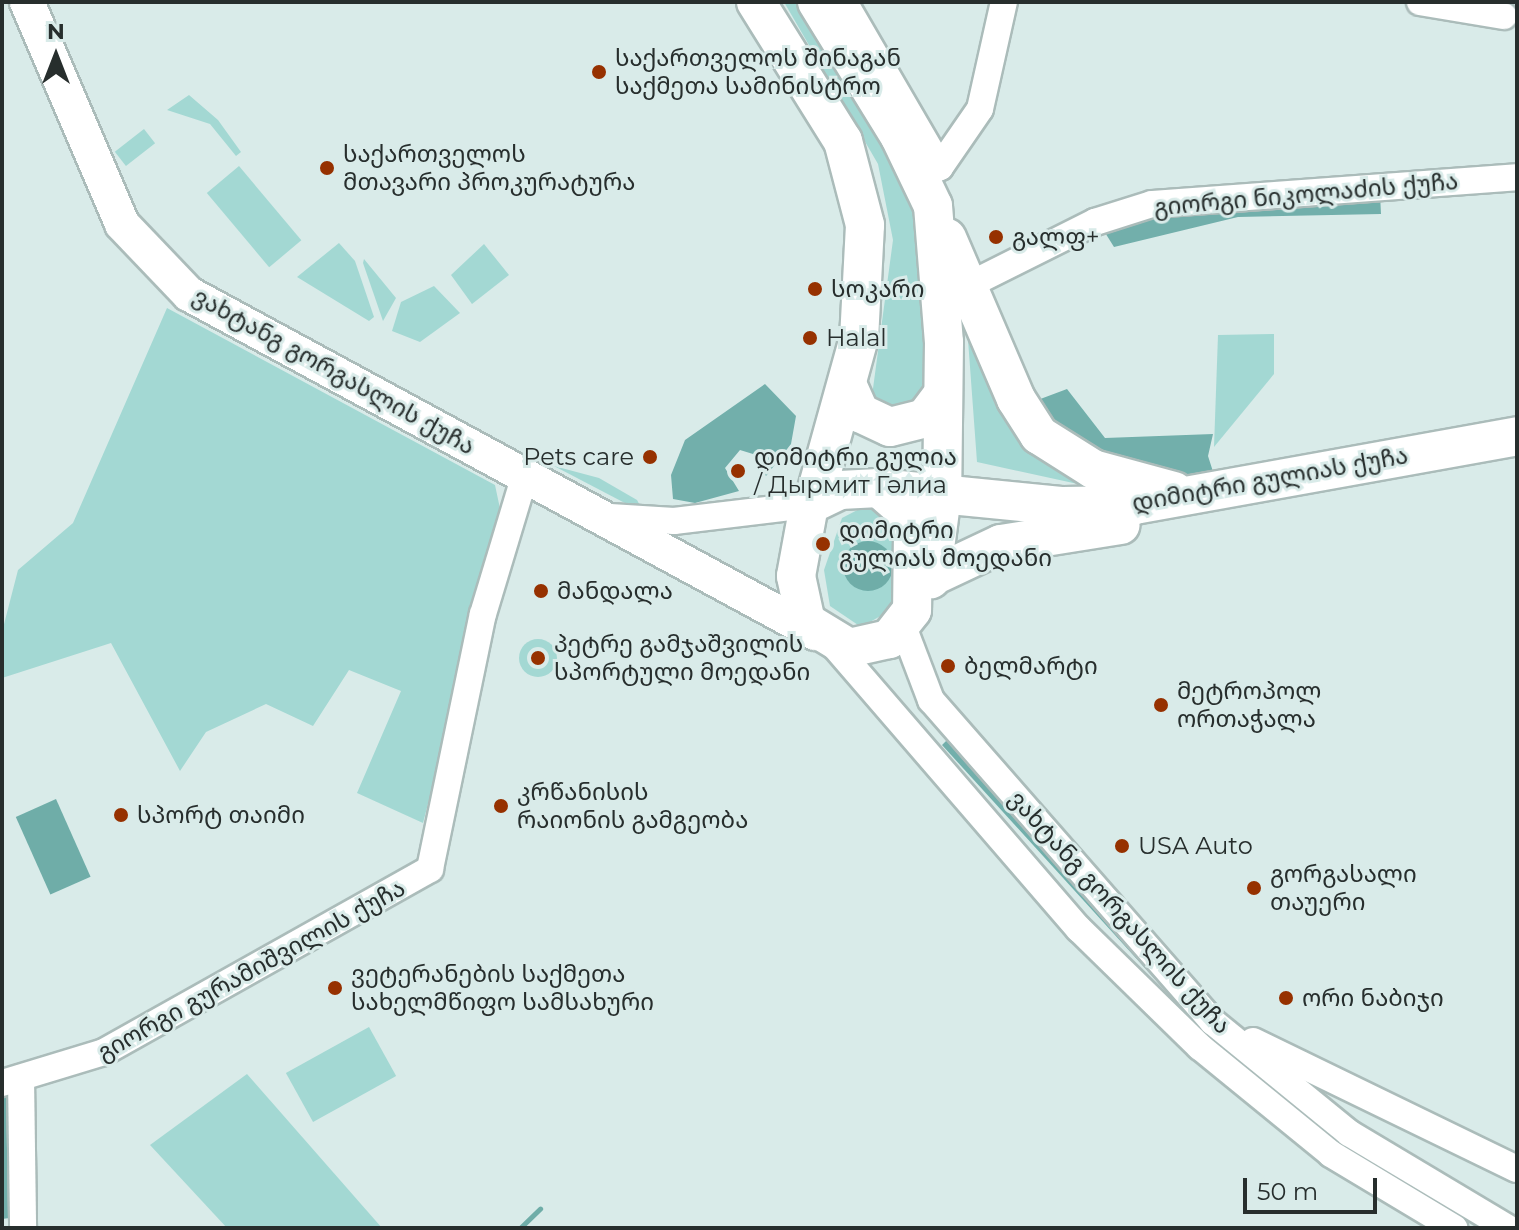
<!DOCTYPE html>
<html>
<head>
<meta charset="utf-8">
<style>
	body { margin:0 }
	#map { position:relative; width:1519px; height:1230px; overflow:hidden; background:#d9ebe9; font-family:Montserrat,"Noto Sans Georgian",sans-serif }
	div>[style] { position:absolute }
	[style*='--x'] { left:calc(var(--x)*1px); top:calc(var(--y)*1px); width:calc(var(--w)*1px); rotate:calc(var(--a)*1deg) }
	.green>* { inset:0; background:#a3d8d3; transform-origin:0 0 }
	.round { border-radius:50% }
	.forest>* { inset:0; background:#72afab }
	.water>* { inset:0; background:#6fada8; transform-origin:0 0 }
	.stream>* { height:5px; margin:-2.5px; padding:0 2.5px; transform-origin:2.5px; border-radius:2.5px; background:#6fada8 }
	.roads { filter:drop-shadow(2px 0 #abbcba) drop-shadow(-2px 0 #abbcba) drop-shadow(0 2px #abbcba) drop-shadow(0 -2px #abbcba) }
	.minor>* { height:26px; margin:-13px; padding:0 13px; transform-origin:13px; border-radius:13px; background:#fff }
	.major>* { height:34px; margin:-17px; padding:0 17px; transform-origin:17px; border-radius:17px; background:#fff }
	.highway>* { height:38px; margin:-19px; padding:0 19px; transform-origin:19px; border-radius:19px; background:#fff }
	.dots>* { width:22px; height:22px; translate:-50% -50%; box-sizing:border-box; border:4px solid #d9ebe9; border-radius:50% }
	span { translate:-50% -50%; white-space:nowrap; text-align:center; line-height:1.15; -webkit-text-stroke:6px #d9ebe9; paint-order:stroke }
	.poi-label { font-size:24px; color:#272e2d }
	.left { translate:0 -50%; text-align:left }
	.right { translate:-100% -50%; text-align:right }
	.street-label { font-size:24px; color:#272e2d }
	.frame { position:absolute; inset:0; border:4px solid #272e2d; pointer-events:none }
	.north { position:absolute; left:16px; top:16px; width:80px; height:80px; -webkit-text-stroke:6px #d9ebe9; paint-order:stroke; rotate:0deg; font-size:22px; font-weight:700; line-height:32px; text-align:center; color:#272e2d }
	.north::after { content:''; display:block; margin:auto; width:28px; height:36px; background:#272e2d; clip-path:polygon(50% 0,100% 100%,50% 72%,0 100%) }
	.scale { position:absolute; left:1243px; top:1178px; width:134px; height:36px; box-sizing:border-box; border:4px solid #272e2d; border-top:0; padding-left:10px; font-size:24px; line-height:28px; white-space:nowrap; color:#272e2d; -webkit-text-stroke:6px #d9ebe9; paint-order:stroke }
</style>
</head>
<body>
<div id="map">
	<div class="green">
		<div style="clip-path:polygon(784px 2px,800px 2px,924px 214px,932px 399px,886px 416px,872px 396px,893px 240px,878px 164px)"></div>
		<div style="clip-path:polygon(189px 95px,218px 120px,241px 152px,236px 156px,210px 124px,167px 110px)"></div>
		<div style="left:144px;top:129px;width:18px;height:37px;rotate:52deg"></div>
		<div style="left:239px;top:166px;width:97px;height:42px;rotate:50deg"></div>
		<div style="clip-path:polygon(339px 243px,355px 261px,374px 317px,369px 321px,297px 277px)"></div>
		<div style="clip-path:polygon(484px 244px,509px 275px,472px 304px,451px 275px)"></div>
		<div style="clip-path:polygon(364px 259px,396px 298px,383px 321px,363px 263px)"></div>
		<div style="clip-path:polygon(434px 286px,460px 313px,420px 342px,392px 331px,401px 302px)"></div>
		<div style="clip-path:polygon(965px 299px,993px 376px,1110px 491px,977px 462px)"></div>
		<div style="clip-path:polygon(167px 308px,495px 485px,502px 518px,423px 823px,357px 793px,401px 691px,349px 670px,313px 726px,266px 704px,206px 732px,180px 771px,111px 643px,2px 678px,2px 632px,18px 570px,73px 523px)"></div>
		<div style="clip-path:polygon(1274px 334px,1274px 374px,1214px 447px,1218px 335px)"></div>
		<div style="clip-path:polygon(554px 466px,599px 478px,637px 500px,644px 513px)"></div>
		<div style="clip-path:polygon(869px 504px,902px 517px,893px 609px,861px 627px,830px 606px,824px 570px,842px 518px)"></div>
		<div class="round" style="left:519px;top:639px;width:38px;height:38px"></div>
		<div style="left:369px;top:1027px;width:56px;height:95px;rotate:61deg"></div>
		<div style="clip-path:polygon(247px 1074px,382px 1228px,227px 1228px,150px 1145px)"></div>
	</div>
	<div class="forest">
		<div style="clip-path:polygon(1380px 194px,1381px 214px,1238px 217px,1114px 247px,1099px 223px,1152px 208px)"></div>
		<div style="clip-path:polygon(765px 384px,796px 416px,791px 444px,766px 476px,753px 454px,740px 450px,725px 468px,739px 491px,695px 503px,673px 499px,671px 475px,685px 440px)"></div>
		<div style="clip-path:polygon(1067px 389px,1105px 438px,1213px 434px,1208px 456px,1216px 481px,1160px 479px,1064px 436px,1035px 401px)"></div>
		<div style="clip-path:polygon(948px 739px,1124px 938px,1484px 1228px,1357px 1159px,1215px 1045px,942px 745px)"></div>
		<div style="clip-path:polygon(14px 1089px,17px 1217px,2px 1219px,2px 1092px)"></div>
	</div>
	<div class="water">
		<div class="round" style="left:843px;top:541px;width:50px;height:50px"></div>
		<div style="left:56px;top:799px;width:85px;height:44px;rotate:66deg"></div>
	</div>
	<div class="stream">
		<div style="--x:520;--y:1228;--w:28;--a:-44"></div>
	</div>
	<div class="roads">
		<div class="minor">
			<div style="--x:844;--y:2;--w:191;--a:59.8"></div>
			<div style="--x:1420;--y:2;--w:85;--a:9.5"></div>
			<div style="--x:921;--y:177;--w:21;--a:-28"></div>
			<div style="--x:940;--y:167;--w:70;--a:-55.4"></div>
			<div style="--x:980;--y:109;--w:110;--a:-77.4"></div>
			<div style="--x:969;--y:285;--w:141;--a:-26.6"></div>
			<div style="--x:1095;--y:222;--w:60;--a:-17.5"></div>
			<div style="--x:1152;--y:204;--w:366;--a:-4.2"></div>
			<div style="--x:610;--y:517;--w:64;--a:3.6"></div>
			<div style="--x:674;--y:521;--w:136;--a:-6.8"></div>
			<div style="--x:904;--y:629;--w:76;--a:69.2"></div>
			<div style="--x:931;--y:700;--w:428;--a:48.8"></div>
			<div style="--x:1213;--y:1022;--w:176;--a:39.2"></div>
			<div style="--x:1349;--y:1133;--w:185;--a:30.9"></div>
			<div style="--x:832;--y:643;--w:378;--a:49.2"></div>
			<div style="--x:1079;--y:929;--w:169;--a:44.3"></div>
			<div style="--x:1200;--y:1047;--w:169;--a:39.2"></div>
			<div style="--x:1331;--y:1154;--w:144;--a:31"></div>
			<div style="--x:1253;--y:1041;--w:293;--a:25.9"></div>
			<div style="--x:21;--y:1078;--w:150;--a:89.2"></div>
			<div style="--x:2;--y:1083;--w:107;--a:-16.9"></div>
			<div style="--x:104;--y:1052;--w:374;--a:-29.3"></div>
			<div style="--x:430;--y:869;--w:260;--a:-78.3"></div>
			<div style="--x:483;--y:614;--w:145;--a:-73.2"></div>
		</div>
		<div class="major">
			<div style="--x:27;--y:2;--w:241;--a:66.8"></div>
			<div style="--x:122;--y:224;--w:97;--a:46.3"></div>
			<div style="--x:189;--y:294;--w:712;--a:28.44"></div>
		</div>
		<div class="highway">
			<div style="--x:756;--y:2;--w:164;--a:58"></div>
			<div style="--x:843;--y:141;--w:87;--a:75.3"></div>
			<div style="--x:865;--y:225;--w:113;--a:93"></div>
			<div style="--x:859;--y:338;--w:168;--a:105.5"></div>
			<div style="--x:817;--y:2;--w:158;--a:58.4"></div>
			<div style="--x:900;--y:137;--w:76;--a:64.4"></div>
			<div style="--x:933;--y:206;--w:136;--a:85.4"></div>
			<div style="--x:944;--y:342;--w:153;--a:90.7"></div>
			<div style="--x:942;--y:495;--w:85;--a:97.5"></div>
			<div style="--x:947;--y:238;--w:175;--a:66.8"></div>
			<div style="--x:1016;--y:399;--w:43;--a:57.4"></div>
			<div style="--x:1039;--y:435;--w:64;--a:32.2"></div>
			<div style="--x:1093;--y:469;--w:84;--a:15.2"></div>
			<div style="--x:847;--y:384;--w:32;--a:66"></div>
			<div style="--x:860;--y:413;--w:33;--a:25"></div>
			<div style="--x:890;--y:427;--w:36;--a:-14"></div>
			<div style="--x:925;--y:418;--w:30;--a:-53"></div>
			<div style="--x:879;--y:488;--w:30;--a:41"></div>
			<div style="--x:902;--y:508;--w:27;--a:66"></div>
			<div style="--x:913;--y:533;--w:77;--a:90.7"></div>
			<div style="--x:912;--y:610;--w:37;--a:128"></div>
			<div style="--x:889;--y:639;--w:41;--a:167.3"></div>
			<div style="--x:849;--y:648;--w:50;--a:-148.8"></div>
			<div style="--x:806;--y:622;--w:47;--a:-102.3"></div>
			<div style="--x:796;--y:576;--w:72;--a:-79.6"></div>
			<div style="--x:809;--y:505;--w:34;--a:-26"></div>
			<div style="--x:840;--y:490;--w:39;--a:-3"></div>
			<div style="--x:879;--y:488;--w:185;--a:5.6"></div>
			<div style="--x:1063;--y:506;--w:72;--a:-0.8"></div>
			<div style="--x:1135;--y:505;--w:388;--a:-10.2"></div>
			<div style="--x:933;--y:576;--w:75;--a:-25.2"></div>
			<div style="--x:1001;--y:544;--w:121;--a:-9"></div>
		</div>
	</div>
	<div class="dots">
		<div style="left:599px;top:72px;background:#963100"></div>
		<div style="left:327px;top:168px;background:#963100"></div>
		<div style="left:996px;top:237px;background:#963100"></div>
		<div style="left:815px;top:289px;background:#963100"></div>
		<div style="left:810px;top:338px;background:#963100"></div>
		<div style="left:650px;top:457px;background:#963100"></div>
		<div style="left:738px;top:471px;background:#963100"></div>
		<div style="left:823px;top:544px;background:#963100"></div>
		<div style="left:541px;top:591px;background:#963100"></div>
		<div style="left:538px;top:658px;background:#963100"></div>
		<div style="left:948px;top:666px;background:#963100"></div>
		<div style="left:1161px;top:705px;background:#963100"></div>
		<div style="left:501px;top:806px;background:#963100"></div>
		<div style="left:121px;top:815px;background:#963100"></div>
		<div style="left:1122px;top:846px;background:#963100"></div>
		<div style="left:1254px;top:888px;background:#963100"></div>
		<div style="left:335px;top:988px;background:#963100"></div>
		<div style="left:1286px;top:998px;background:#963100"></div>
	</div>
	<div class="poi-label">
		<span class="left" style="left:615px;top:72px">საქართველოს შინაგან<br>საქმეთა სამინისტრო</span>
		<span class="left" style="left:343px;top:168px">საქართველოს<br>მთავარი პროკურატურა</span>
		<span class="left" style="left:1012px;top:237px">გალფ+</span>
		<span class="left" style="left:831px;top:289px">სოკარი</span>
		<span class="left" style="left:826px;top:338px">Halal</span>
		<span class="right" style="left:634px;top:457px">Pets care</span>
		<span class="left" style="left:754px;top:471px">დიმიტრი გულია<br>/ Дырмит Гәлиа</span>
		<span class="left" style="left:839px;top:544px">დიმიტრი<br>გულიას მოედანი</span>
		<span class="left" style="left:557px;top:591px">მანდალა</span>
		<span class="left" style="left:554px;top:658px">პეტრე გამჯაშვილის<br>სპორტული მოედანი</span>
		<span class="left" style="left:964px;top:666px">ბელმარტი</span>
		<span class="left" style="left:1177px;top:705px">მეტროპოლ<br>ორთაჭალა</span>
		<span class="left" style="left:517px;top:806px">კრწანისის<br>რაიონის გამგეობა</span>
		<span class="left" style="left:137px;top:815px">სპორტ თაიმი</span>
		<span class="left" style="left:1138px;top:846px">USA Auto</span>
		<span class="left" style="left:1270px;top:888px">გორგასალი<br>თაუერი</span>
		<span class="left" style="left:351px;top:988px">ვეტერანების საქმეთა<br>სახელმწიფო სამსახური</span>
		<span class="left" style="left:1302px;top:998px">ორი ნაბიჯი</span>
	</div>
	<div class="street-label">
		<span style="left:1306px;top:194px;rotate:-5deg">გიორგი ნიკოლაძის ქუჩა</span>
		<span style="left:334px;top:371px;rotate:29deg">ვახტანგ გორგასლის ქუჩა</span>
		<span style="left:1270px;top:479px;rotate:-10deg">დიმიტრი გულიას ქუჩა</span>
		<span style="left:1120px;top:912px;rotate:48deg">ვახტანგ გორგასლის ქუჩა</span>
		<span style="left:251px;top:970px;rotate:-29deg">გიორგი გურამიშვილის ქუჩა</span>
	</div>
	<div class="frame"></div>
	<div class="north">N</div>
	<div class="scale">50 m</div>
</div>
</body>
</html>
